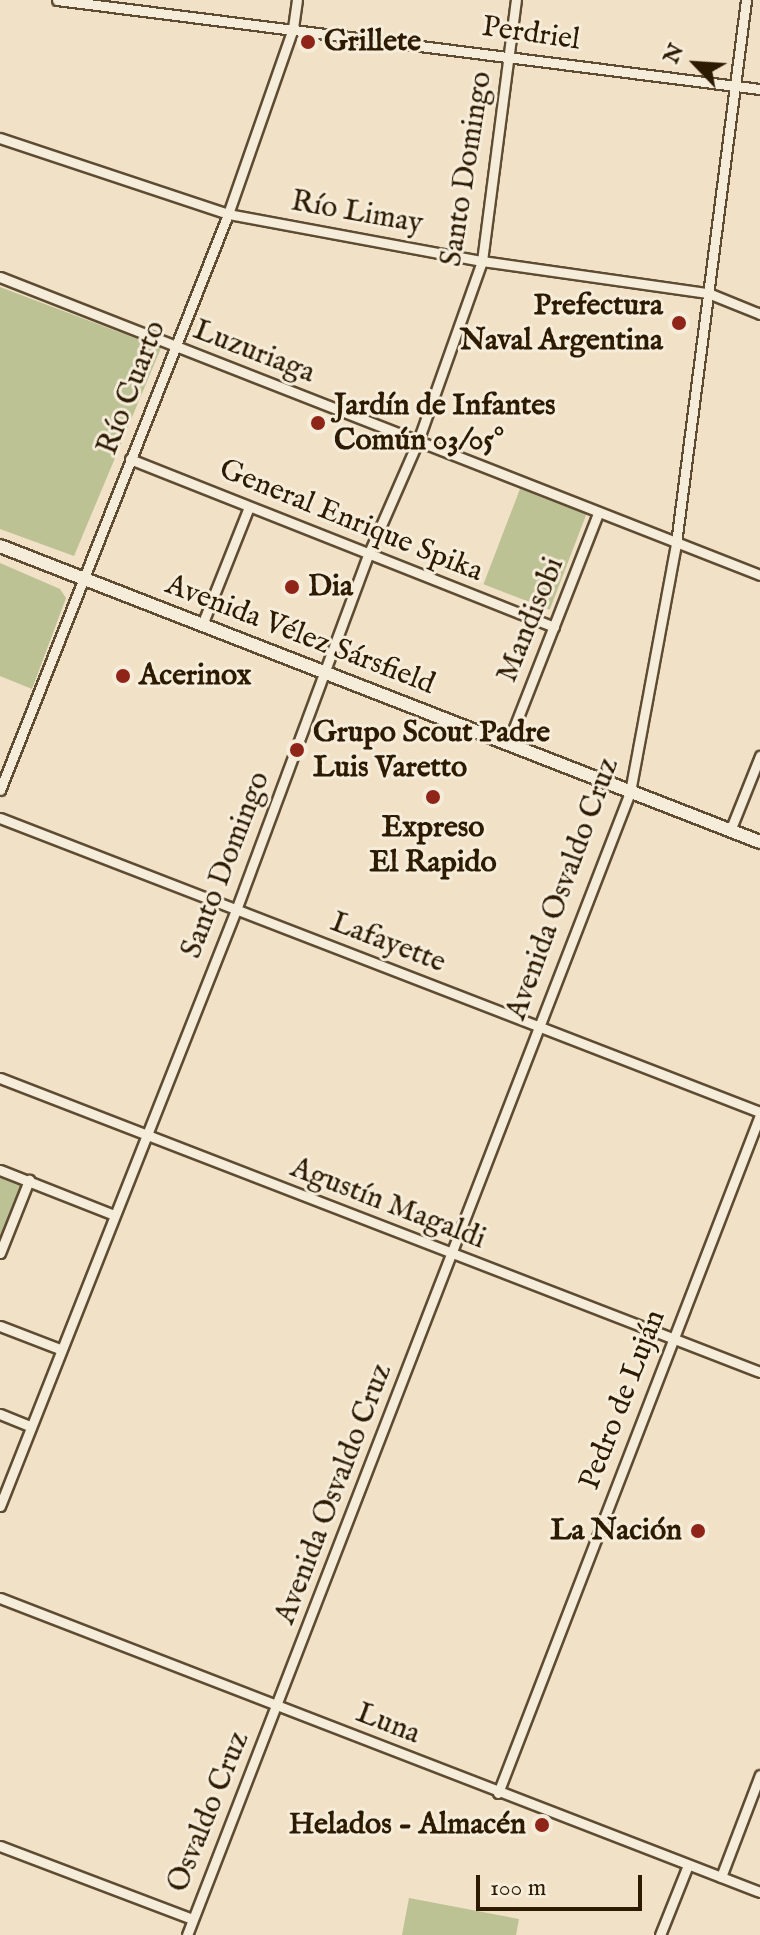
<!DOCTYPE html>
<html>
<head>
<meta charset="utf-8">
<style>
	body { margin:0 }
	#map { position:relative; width:760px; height:1935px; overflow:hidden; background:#f1e1c6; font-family:"IM FELL English",serif }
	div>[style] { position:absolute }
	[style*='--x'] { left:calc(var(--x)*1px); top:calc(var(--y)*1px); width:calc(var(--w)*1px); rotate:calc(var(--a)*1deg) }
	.green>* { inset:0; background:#bcc294; transform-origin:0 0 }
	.roads { filter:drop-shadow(2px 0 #5d4c32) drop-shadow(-2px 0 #5d4c32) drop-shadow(0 2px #5d4c32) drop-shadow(0 -2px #5d4c32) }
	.street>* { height:9px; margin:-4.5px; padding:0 4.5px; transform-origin:4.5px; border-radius:4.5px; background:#f6ecda }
	.secondary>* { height:12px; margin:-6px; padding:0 6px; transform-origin:6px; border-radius:6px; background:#f6ecda }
	.dots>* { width:22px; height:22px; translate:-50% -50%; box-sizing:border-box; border:4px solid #f6ecda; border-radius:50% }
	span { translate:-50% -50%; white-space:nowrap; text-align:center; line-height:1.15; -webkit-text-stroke:6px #f6ecda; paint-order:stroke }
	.street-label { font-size:30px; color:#2c1a01 }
	.poi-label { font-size:30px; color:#2c1a01; font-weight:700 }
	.left { translate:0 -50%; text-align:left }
	.right { translate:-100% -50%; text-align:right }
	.north { position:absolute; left:656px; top:24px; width:80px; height:80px; -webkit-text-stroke:6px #f6ecda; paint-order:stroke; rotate:295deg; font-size:22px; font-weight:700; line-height:32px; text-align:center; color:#2c1a01 }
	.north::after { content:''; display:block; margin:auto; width:28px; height:36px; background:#2c1a01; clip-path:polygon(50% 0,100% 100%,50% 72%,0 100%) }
	.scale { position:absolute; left:476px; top:1875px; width:166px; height:36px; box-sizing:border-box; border:4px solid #2c1a01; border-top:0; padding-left:10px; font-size:24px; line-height:28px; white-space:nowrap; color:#2c1a01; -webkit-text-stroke:6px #f6ecda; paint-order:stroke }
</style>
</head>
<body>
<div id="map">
	<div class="green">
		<div style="clip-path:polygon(0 287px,161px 348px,74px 556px,0 529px)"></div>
		<div style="left:520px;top:489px;width:71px;height:102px;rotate:21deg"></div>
		<div style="clip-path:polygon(0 563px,60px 589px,66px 598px,32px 689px,0 676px)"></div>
		<div style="clip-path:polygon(0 1178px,21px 1186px,0 1241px)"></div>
		<div style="clip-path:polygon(409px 1898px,519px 1919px,516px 1935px,402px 1935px)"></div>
	</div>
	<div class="roads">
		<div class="street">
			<div style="--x:57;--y:0;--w:709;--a:7.22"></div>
			<div style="--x:0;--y:138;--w:240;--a:18.4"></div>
			<div style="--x:228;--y:214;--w:258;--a:10.5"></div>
			<div style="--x:482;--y:261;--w:228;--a:8.1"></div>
			<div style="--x:708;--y:293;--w:56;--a:22"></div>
			<div style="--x:0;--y:277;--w:816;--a:21.41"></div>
			<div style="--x:130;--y:459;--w:456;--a:21.6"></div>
			<div style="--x:202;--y:625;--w:127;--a:-68.3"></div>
			<div style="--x:508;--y:743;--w:247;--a:-68.6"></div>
			<div style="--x:0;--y:790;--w:619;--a:-68.4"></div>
			<div style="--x:228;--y:214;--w:197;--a:-70.7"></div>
			<div style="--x:293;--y:28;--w:28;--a:-82"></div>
			<div style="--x:0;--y:818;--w:815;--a:21.15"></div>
			<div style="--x:730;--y:831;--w:81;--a:-68.2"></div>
			<div style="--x:0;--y:1078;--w:815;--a:21.15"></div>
			<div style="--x:0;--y:1170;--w:123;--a:21.5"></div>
			<div style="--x:0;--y:1253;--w:79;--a:-68.3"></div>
			<div style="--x:0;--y:1326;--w:64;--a:21"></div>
			<div style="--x:0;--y:1414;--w:32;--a:22"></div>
			<div style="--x:0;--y:1506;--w:641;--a:-68.4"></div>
			<div style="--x:236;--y:910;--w:381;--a:-69.6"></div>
			<div style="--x:369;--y:553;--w:122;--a:-66.4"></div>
			<div style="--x:418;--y:441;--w:191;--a:-70.4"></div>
			<div style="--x:482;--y:261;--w:263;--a:-82.6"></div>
			<div style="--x:0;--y:1598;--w:815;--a:21.15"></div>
			<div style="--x:498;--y:1793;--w:727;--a:-68.87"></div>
			<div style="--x:0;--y:1846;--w:205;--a:20.8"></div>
			<div style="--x:721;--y:1877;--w:109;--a:-69.1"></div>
			<div style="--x:187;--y:1935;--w:1226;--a:-68.81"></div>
			<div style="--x:630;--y:792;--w:253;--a:-79.5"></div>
			<div style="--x:676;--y:543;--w:547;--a:-82.65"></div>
			<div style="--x:660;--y:1935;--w:75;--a:-68.2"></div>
		</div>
		<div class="secondary">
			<div style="--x:0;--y:546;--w:816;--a:21.28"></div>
		</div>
	</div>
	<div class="dots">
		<div style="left:308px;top:42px;background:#8f2418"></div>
		<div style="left:679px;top:323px;background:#8f2418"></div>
		<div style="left:318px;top:423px;background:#8f2418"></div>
		<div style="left:292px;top:587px;background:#8f2418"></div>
		<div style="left:123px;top:676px;background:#8f2418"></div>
		<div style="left:297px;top:750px;background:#8f2418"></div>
		<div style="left:433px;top:797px;background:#8f2418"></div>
		<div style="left:698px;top:1531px;background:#8f2418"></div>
		<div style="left:542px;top:1825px;background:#8f2418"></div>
	</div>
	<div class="street-label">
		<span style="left:531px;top:34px;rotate:8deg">Perdriel</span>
		<span style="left:467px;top:169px;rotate:-81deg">Santo Domingo</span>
		<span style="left:357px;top:213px;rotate:10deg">Río Limay</span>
		<span style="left:254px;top:352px;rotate:21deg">Luzuriaga</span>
		<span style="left:132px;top:388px;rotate:-69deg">Río Cuarto</span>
		<span style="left:351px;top:521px;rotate:22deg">General Enrique Spika</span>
		<span style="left:531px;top:620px;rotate:-68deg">Mandisobi</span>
		<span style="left:300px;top:635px;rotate:21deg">Avenida Vélez Sársfield</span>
		<span style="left:226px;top:865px;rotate:-69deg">Santo Domingo</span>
		<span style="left:563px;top:889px;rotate:-70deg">Avenida Osvaldo Cruz</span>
		<span style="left:388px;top:943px;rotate:21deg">Lafayette</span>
		<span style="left:388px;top:1204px;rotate:21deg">Agustín Magaldi</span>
		<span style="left:623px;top:1400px;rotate:-69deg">Pedro de Luján</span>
		<span style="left:334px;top:1494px;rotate:-69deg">Avenida Osvaldo Cruz</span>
		<span style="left:388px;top:1724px;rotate:21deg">Luna</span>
		<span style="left:209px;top:1812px;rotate:-68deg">Osvaldo Cruz</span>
	</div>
	<div class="poi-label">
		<span class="left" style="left:324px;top:42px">Grillete</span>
		<span class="right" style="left:663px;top:323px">Prefectura<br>Naval Argentina</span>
		<span class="left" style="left:334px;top:423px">Jardín de Infantes<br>Común 03/05°</span>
		<span class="left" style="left:308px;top:587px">Dia</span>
		<span class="left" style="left:139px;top:676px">Acerinox</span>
		<span class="left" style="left:313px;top:750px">Grupo Scout Padre<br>Luis Varetto</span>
		<span style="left:433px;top:845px">Expreso<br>El Rapido</span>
		<span class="right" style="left:682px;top:1531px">La Nación</span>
		<span class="right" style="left:526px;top:1825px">Helados - Almacén</span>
	</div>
	<div class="north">N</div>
	<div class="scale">100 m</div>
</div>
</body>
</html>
